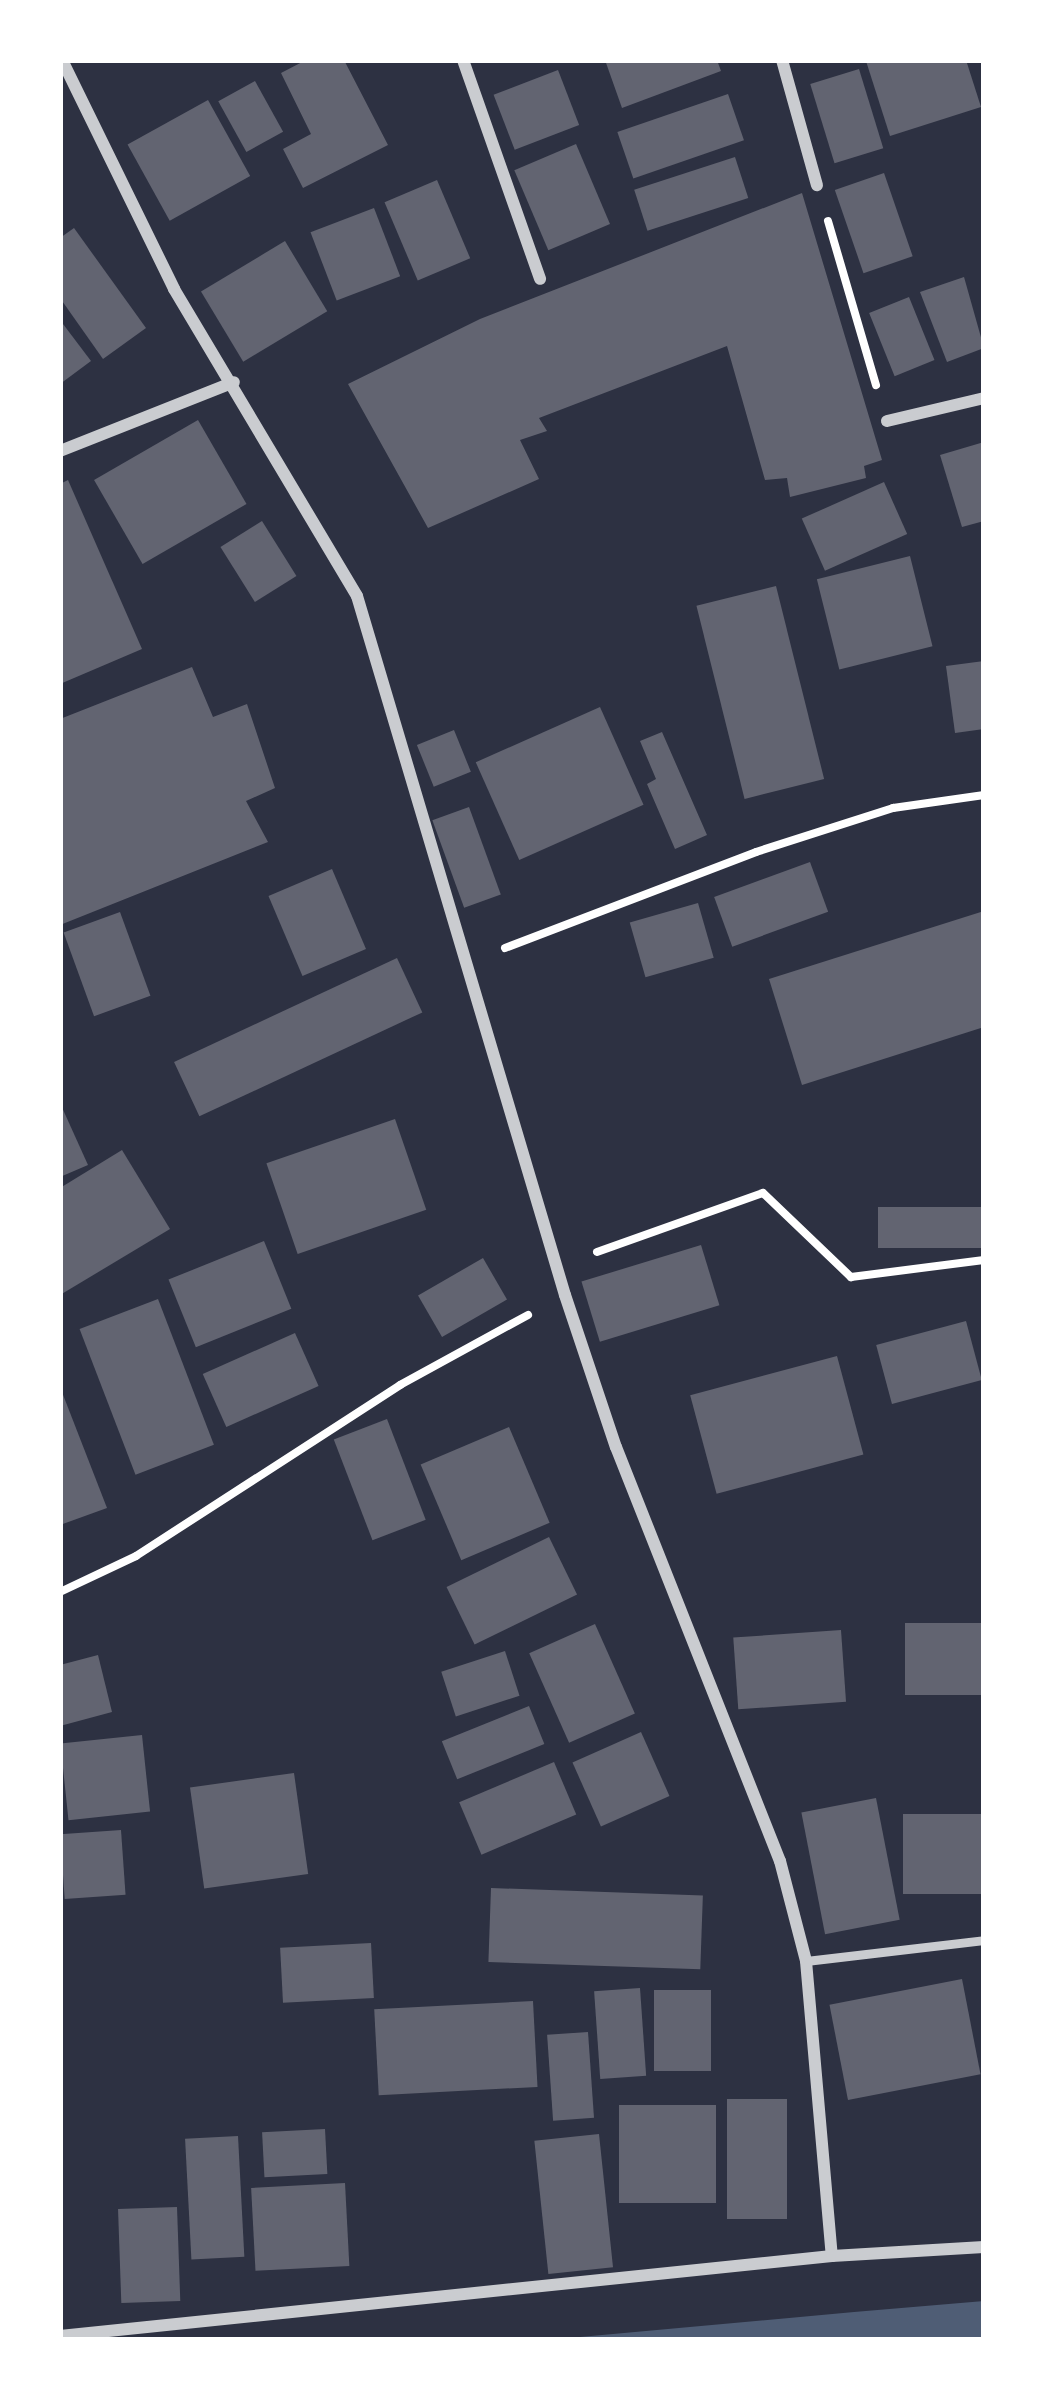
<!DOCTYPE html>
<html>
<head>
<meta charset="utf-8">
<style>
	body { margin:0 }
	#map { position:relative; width:1044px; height:2400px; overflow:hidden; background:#2d3142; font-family:"Fira Sans",sans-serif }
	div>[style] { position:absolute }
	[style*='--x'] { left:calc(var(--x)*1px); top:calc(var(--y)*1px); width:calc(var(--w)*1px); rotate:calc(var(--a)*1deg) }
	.water>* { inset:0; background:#4f5d75 }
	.building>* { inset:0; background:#626471; transform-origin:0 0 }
	.path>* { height:8px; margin:-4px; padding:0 4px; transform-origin:4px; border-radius:4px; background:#fff }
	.service>* { height:9px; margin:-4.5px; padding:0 4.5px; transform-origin:4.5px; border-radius:4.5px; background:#caccd0 }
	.minor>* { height:12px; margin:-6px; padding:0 6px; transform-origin:6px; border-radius:6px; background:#caccd0 }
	span { translate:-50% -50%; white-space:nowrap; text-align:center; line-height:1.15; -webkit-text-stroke:9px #fff; paint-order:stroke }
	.frame { position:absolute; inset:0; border:63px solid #fff; pointer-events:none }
</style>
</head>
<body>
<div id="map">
	<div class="water">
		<div style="clip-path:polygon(984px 2301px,984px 2340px,547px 2340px,854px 2312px)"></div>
	</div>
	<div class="building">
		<div style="clip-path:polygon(306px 60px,344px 60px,388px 145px,303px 188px,283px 149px,311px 134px,281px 73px)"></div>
		<div style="clip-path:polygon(605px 60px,717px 60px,721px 71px,622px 108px)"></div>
		<div style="clip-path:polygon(871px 60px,966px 60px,981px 107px,890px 136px,866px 61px)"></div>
		<div style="left:859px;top:69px;width:83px;height:51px;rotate:73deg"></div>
		<div style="left:558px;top:70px;width:59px;height:69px;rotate:69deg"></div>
		<div style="left:255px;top:81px;width:58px;height:42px;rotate:61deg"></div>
		<div style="left:728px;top:94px;width:49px;height:117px;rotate:71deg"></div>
		<div style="left:208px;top:100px;width:87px;height:92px;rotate:61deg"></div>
		<div style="left:576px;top:144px;width:87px;height:67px;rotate:67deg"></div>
		<div style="left:735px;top:157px;width:43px;height:106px;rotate:72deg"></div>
		<div style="left:884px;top:173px;width:88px;height:52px;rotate:71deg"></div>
		<div style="left:437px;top:180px;width:85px;height:57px;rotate:67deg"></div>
		<div style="clip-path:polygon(802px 193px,882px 460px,864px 466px,866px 478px,790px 497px,787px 478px,765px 480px,727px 346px,539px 418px,547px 431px,520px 440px,539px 479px,428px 528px,348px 384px,480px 319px)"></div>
		<div style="left:374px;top:208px;width:73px;height:68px;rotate:69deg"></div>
		<div style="clip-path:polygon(74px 228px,146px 328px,103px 359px,60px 298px,60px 238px)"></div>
		<div style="left:285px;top:241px;width:82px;height:98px;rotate:59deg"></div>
		<div style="clip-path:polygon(964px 277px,984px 348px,947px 362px,920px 292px)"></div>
		<div style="left:909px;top:297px;width:68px;height:43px;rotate:68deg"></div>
		<div style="clip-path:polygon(60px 320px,91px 361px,60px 384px)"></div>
		<div style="left:198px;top:420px;width:97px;height:120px;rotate:60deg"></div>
		<div style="clip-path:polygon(984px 442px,984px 521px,962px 527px,940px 455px)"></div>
		<div style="clip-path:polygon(68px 480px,142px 649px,60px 684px,60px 484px)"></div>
		<div style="left:884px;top:482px;width:57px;height:90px;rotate:66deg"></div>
		<div style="left:262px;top:521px;width:65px;height:49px;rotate:58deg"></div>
		<div style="left:910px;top:556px;width:93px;height:96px;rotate:76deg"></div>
		<div style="left:776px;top:586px;width:199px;height:82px;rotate:76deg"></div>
		<div style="clip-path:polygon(984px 661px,984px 729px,955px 733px,946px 666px)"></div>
		<div style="clip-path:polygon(192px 667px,213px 717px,247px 704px,275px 788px,246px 801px,268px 842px,60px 925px,60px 719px)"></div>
		<div style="left:600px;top:707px;width:107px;height:136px;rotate:66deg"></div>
		<div style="left:454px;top:730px;width:45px;height:40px;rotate:68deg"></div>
		<div style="clip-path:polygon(662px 732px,707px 835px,675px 849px,647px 784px,656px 779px,640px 741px)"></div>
		<div style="left:469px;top:807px;width:93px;height:39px;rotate:70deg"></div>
		<div style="left:810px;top:862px;width:53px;height:102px;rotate:70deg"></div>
		<div style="left:332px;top:869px;width:87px;height:69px;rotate:67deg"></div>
		<div style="left:698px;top:903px;width:57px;height:71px;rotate:74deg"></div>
		<div style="clip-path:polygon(984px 911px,984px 1027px,802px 1085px,769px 979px)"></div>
		<div style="left:120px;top:912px;width:89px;height:60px;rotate:70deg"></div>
		<div style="left:397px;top:958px;width:60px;height:246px;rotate:65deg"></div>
		<div style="clip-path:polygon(60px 1103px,88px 1165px,60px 1177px)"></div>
		<div style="left:395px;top:1119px;width:96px;height:136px;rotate:71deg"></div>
		<div style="clip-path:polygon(122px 1150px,170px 1229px,60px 1295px,60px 1188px)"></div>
		<div style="left:984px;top:1207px;width:41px;height:106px;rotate:90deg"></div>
		<div style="left:264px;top:1241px;width:73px;height:103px;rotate:68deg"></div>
		<div style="left:701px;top:1245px;width:63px;height:125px;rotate:73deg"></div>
		<div style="left:483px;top:1258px;width:48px;height:75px;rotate:60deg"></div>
		<div style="left:158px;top:1299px;width:156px;height:84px;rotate:69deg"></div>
		<div style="left:966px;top:1321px;width:61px;height:93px;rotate:75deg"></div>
		<div style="left:295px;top:1333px;width:58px;height:101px;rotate:66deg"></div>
		<div style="left:837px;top:1356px;width:102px;height:152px;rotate:75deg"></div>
		<div style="clip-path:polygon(60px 1387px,107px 1508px,60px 1525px)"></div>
		<div style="left:387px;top:1419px;width:108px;height:57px;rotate:69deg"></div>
		<div style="left:509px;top:1427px;width:104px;height:96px;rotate:67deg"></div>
		<div style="left:549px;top:1537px;width:64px;height:114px;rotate:64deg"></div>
		<div style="left:984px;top:1623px;width:72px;height:79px;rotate:90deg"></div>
		<div style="left:595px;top:1624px;width:98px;height:72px;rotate:66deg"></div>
		<div style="left:841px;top:1630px;width:72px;height:108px;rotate:86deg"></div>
		<div style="left:505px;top:1651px;width:47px;height:67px;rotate:72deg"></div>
		<div style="clip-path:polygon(98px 1655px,112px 1712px,60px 1726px,60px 1665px)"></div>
		<div style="left:529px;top:1706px;width:41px;height:94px;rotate:68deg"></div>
		<div style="left:641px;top:1732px;width:70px;height:75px;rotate:66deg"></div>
		<div style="left:142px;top:1735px;width:77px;height:82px;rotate:84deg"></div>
		<div style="left:554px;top:1762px;width:57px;height:103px;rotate:67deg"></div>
		<div style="left:294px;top:1773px;width:102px;height:105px;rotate:82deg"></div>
		<div style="left:876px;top:1798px;width:124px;height:76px;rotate:79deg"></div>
		<div style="left:984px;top:1814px;width:80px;height:81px;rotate:90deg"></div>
		<div style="left:121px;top:1830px;width:65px;height:61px;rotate:86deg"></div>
		<div style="left:491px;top:1888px;width:212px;height:74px;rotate:2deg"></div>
		<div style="left:371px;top:1943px;width:55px;height:91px;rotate:87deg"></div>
		<div style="left:962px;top:1979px;width:97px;height:135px;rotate:79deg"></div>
		<div style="left:640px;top:1988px;width:88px;height:46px;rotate:86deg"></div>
		<div style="left:654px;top:1990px;width:57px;height:81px"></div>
		<div style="left:533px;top:2001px;width:86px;height:159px;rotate:87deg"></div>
		<div style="left:588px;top:2032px;width:86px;height:41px;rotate:86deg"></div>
		<div style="left:727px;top:2099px;width:60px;height:120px"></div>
		<div style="left:716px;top:2105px;width:98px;height:97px;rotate:90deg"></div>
		<div style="left:325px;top:2129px;width:45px;height:63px;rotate:87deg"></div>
		<div style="left:599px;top:2134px;width:134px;height:65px;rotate:84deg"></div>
		<div style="left:238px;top:2136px;width:121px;height:53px;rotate:87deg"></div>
		<div style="left:345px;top:2183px;width:83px;height:94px;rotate:87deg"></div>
		<div style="left:177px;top:2207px;width:94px;height:59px;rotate:88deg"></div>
	</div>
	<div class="path">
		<div style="--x:828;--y:221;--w:171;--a:73.7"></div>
		<div style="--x:505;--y:948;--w:269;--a:-20.9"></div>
		<div style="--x:756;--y:852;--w:144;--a:-17.8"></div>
		<div style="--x:893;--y:808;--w:92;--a:-8.1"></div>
		<div style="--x:597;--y:1252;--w:176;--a:-19.6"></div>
		<div style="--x:763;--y:1193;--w:122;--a:43.7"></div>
		<div style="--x:851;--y:1277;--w:134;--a:-7.3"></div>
		<div style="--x:60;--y:1592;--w:84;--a:-25.3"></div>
		<div style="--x:136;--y:1556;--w:315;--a:-32.9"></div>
		<div style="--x:400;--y:1385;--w:146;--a:-28.7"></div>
	</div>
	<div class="service">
		<div style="--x:806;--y:1961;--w:179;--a:-6.7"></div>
	</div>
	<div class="minor">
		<div style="--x:62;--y:60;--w:255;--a:63.9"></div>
		<div style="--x:174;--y:289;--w:357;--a:59.2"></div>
		<div style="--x:357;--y:596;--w:729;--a:73.43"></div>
		<div style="--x:565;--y:1295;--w:160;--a:71.5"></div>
		<div style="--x:616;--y:1447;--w:445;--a:68.4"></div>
		<div style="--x:780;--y:1861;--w:103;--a:75.4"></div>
		<div style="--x:806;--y:1961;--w:296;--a:85"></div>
		<div style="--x:463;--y:60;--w:232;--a:70.6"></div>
		<div style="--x:782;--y:60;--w:130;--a:74.4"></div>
		<div style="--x:887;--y:421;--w:100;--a:-13.3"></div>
		<div style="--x:60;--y:451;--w:187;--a:-21.6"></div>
		<div style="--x:60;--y:2336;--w:776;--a:-5.92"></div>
		<div style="--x:832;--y:2256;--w:152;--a:-3.4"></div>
	</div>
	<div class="frame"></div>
</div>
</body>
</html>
